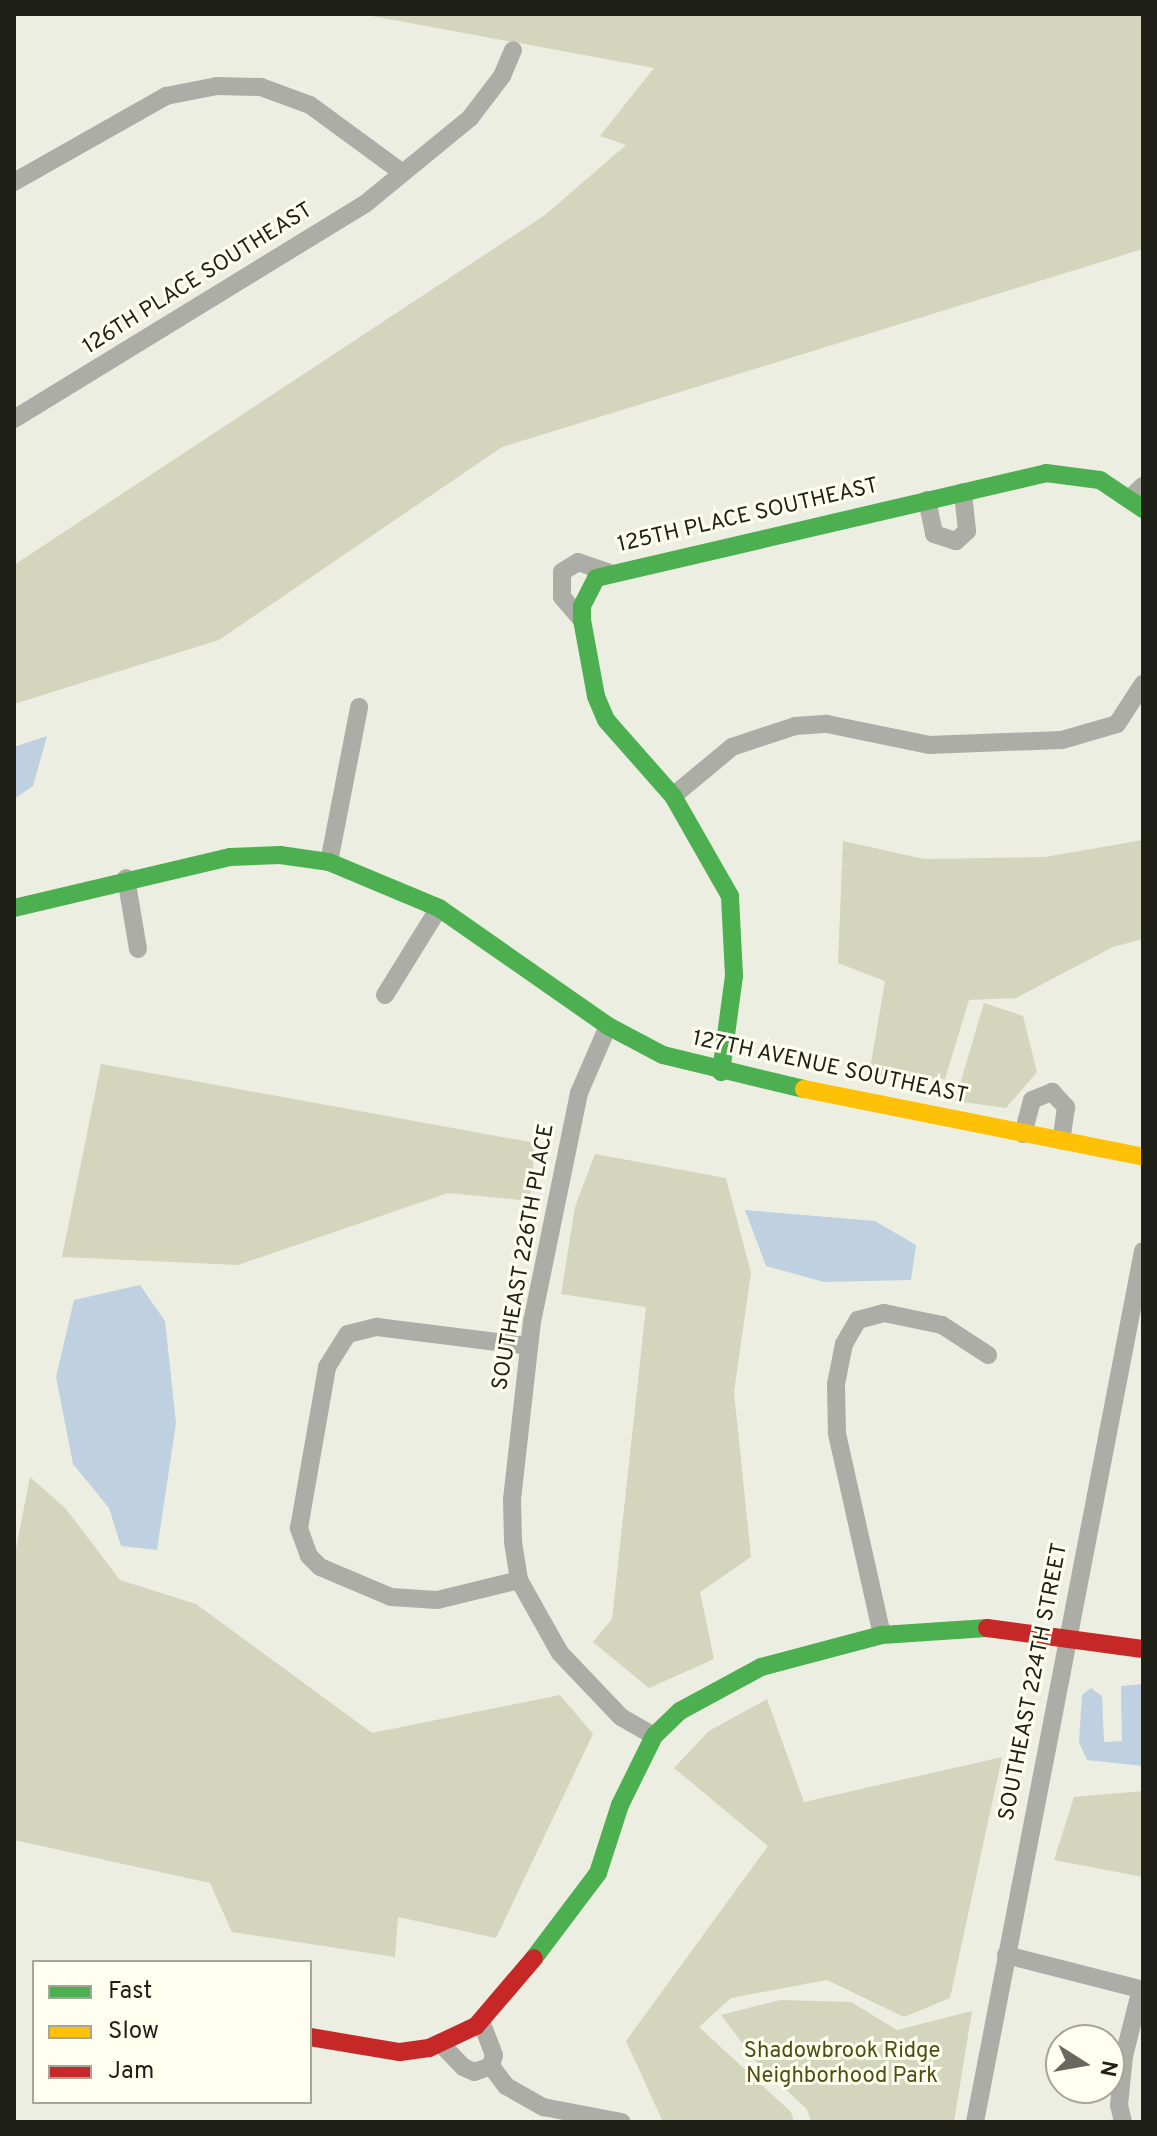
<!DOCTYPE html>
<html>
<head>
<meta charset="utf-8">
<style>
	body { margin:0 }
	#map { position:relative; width:1157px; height:2136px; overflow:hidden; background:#eceee2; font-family:Overpass,sans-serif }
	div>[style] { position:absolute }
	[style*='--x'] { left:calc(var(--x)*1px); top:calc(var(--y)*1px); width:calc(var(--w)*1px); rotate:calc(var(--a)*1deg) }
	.green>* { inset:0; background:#d3d5bd }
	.water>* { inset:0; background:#bfd0e1 }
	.street>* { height:18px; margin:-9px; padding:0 9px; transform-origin:9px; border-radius:9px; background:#acada6 }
	.fast>* { height:18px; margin:-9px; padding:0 9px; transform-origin:9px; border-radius:9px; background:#4caf50 }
	.slow>* { height:18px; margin:-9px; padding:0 9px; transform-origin:9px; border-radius:9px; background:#ffc107 }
	.jam>* { height:18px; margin:-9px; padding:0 9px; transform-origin:9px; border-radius:9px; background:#c62828 }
	span { translate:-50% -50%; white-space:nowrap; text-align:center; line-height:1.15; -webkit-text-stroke:6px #feffef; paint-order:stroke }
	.street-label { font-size:22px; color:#1f2018 }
	.park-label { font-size:22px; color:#4d4e13 }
	.frame { position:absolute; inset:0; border:16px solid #1f2018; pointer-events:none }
	.legend { position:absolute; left:32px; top:1960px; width:280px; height:144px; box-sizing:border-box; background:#feffef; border:2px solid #a5a699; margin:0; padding:10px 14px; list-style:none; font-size:24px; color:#1f2018 }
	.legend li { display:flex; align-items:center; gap:16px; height:40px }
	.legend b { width:40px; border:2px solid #a5a699 }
	.north { position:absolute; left:1045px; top:2024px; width:80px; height:80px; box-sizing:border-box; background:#feffef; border:2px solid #a5a699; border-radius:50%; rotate:101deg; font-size:22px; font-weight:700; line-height:32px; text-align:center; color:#1f2018 }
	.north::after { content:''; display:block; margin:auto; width:28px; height:36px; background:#67685f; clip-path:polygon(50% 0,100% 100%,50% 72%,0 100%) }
</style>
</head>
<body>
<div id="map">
	<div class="green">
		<div style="clip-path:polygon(361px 14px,1143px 14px,1143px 249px,502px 447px,219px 640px,14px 704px,14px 565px,545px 215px,626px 145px,600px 136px,654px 68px)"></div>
		<div style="clip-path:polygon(1143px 840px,1143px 939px,1113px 947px,1016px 998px,969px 1000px,945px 1079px,869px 1075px,885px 981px,838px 963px,843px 841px,924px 859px,1045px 857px)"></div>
		<div style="clip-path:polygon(984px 1003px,1023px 1016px,1037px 1072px,1006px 1108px,955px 1101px)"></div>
		<div style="clip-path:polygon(101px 1064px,535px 1143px,530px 1201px,448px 1193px,238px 1265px,62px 1257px)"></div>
		<div style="clip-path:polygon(595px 1154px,726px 1178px,751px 1273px,734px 1392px,751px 1557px,700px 1592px,714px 1659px,649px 1688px,593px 1642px,612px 1619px,646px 1307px,561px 1294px,575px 1207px)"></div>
		<div style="clip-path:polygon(30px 1477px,66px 1509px,120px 1580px,196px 1604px,372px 1733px,560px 1695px,593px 1734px,496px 1938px,398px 1917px,395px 1957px,232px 1932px,210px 1883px,14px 1840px,14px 1559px)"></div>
		<div style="clip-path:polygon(767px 1699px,804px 1802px,1002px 1757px,950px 1998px,904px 2017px,827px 1980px,731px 1998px,699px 2027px,791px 2112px,794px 2122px,663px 2122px,626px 2041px,768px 1846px,674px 1768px,709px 1731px)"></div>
		<div style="clip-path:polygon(1143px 1791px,1143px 1877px,1054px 1860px,1074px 1797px)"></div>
		<div style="clip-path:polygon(780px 2000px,851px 2002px,897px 2030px,972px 2011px,954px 2122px,811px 2122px,807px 2109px,758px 2064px,721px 2015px)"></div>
	</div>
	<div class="water">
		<div style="clip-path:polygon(47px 736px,33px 786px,14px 799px,14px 747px)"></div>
		<div style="clip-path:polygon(745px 1210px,875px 1221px,916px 1245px,911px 1280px,824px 1282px,766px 1266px)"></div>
		<div style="clip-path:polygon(140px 1285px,165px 1321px,176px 1423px,157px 1550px,121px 1546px,109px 1508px,73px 1464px,56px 1377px,74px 1300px)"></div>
		<div style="clip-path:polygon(1143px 1684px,1143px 1766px,1087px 1760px,1079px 1742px,1082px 1695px,1091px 1688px,1102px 1696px,1104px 1742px,1122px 1741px,1121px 1686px)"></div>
	</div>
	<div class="street">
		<div style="--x:14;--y:182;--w:175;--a:-29.5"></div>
		<div style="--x:166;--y:96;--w:52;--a:-11.1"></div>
		<div style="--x:217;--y:86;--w:44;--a:1.3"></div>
		<div style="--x:261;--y:87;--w:52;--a:20.2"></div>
		<div style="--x:310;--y:105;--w:115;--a:36.2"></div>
		<div style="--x:14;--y:419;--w:412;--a:-31.5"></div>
		<div style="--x:365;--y:204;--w:136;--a:-39.3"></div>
		<div style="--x:470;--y:118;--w:53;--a:-52.7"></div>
		<div style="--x:502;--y:76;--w:28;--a:-67"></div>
		<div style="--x:1131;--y:497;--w:16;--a:-43"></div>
		<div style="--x:927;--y:500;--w:35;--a:78"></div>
		<div style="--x:934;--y:534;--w:23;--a:18"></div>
		<div style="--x:956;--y:541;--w:15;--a:-42"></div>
		<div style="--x:967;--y:531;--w:39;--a:-96"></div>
		<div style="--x:582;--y:620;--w:30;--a:-131"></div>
		<div style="--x:562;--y:597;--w:25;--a:-90"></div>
		<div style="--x:562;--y:572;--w:19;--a:-32"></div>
		<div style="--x:578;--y:562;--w:31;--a:19"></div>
		<div style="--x:673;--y:796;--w:77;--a:-39.7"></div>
		<div style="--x:732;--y:747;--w:66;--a:-18.4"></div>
		<div style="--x:795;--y:726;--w:32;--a:-4"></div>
		<div style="--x:827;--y:724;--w:104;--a:11.6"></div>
		<div style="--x:929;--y:745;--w:133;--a:-2.2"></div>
		<div style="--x:1062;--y:740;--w:57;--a:-16.2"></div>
		<div style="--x:1117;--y:724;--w:48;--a:-57"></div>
		<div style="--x:329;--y:862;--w:158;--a:-79"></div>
		<div style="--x:126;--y:878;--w:72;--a:80.4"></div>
		<div style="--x:385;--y:995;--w:102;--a:-58.2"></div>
		<div style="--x:608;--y:1026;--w:73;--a:113.4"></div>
		<div style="--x:579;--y:1093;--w:233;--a:101.6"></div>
		<div style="--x:532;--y:1321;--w:180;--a:96.4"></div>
		<div style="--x:512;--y:1500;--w:42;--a:88.6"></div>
		<div style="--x:513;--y:1542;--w:38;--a:81"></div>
		<div style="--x:519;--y:1580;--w:84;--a:60.7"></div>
		<div style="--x:560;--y:1653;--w:88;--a:46.4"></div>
		<div style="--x:621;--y:1717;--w:38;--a:30"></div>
		<div style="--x:1023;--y:1134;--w:35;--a:-75"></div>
		<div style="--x:1032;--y:1100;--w:22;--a:-22"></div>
		<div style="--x:1052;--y:1092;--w:21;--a:47"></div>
		<div style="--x:1066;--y:1107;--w:34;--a:98"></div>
		<div style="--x:519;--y:1580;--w:84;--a:166.3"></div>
		<div style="--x:437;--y:1600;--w:46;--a:-176.3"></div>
		<div style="--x:391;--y:1597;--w:77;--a:-157.1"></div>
		<div style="--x:320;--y:1567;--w:16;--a:-135"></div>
		<div style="--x:309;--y:1556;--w:30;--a:-110"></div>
		<div style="--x:299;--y:1528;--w:163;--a:-80.1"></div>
		<div style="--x:327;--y:1367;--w:39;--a:-58"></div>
		<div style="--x:348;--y:1334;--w:30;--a:-14"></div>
		<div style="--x:377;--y:1327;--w:153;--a:7.1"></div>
		<div style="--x:882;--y:1635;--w:207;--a:-102.6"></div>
		<div style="--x:837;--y:1433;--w:49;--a:-91.2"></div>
		<div style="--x:836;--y:1384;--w:41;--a:-78.7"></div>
		<div style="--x:844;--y:1344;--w:28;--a:-60"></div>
		<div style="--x:858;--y:1320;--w:27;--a:-15"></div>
		<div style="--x:884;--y:1313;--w:59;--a:11.7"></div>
		<div style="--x:942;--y:1325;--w:55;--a:33.1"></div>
		<div style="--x:1006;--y:1955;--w:141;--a:14.3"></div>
		<div style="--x:440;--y:2043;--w:33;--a:46"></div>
		<div style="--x:463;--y:2067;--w:12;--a:24"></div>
		<div style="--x:474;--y:2072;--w:18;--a:-19"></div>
		<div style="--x:491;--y:2066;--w:11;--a:-75"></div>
		<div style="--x:494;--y:2055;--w:36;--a:-111"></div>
		<div style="--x:491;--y:2066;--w:25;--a:53"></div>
		<div style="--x:506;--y:2086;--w:43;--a:29.6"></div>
		<div style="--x:543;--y:2107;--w:80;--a:10.8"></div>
		<div style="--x:975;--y:2122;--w:887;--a:-79.08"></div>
		<div style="--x:1123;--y:2122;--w:17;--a:-103"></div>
		<div style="--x:1119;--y:2105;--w:49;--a:-84.2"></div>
		<div style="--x:1124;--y:2056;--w:69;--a:-75.8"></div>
	</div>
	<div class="fast">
		<div style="--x:14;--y:908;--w:222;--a:-13.3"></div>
		<div style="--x:230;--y:857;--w:50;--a:-2.3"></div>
		<div style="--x:280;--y:855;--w:49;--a:8.1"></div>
		<div style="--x:329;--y:862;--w:119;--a:22.7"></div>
		<div style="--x:439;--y:908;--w:206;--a:34.9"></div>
		<div style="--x:608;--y:1026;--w:62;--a:27.8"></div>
		<div style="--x:663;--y:1055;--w:145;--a:13.6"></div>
		<div style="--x:721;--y:1072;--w:97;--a:-82.3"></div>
		<div style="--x:734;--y:976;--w:80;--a:-92.9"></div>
		<div style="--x:730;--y:896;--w:115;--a:-119.7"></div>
		<div style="--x:673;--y:796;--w:101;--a:-131.4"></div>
		<div style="--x:606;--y:720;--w:26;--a:-113"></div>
		<div style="--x:596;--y:696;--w:77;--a:-100.4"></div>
		<div style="--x:582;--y:620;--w:14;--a:-90"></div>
		<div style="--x:582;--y:606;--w:31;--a:-63"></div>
		<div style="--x:596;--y:578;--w:462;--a:-13.1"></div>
		<div style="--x:1046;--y:473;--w:54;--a:7.4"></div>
		<div style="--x:1100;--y:480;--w:52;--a:34"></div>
		<div style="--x:534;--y:1958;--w:106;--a:-53"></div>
		<div style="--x:598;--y:1873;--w:71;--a:-72.1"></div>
		<div style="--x:620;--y:1805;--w:77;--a:-63.8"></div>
		<div style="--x:654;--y:1736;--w:36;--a:-44"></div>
		<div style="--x:680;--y:1711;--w:92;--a:-28.5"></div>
		<div style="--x:761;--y:1667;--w:125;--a:-14.8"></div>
		<div style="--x:882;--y:1635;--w:105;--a:-3.8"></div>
	</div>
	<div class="slow">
		<div style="--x:804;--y:1089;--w:346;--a:11.3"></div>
	</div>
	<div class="jam">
		<div style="--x:987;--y:1628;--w:157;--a:7.7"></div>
		<div style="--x:310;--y:2037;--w:91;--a:9.5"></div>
		<div style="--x:400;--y:2052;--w:29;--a:-8"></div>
		<div style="--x:429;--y:2048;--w:52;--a:-25.1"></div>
		<div style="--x:476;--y:2026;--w:89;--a:-49.5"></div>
	</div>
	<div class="street-label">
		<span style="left:198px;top:279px;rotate:-32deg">126TH PLACE SOUTHEAST</span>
		<span style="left:748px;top:516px;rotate:-13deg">125TH PLACE SOUTHEAST</span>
		<span style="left:830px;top:1068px;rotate:12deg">127TH AVENUE SOUTHEAST</span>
		<span style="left:524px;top:1257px;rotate:-80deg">SOUTHEAST 226TH PLACE</span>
		<span style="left:1034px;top:1682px;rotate:-79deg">SOUTHEAST 224TH STREET</span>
	</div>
	<div class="park-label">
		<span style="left:842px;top:2064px">Shadowbrook Ridge<br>Neighborhood Park</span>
	</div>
	<div class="frame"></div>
	<ul class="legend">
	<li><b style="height:10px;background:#4caf50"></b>Fast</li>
	<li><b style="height:10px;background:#ffc107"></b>Slow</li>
	<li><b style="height:10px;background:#c62828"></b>Jam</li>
	</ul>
	<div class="north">N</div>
</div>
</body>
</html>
